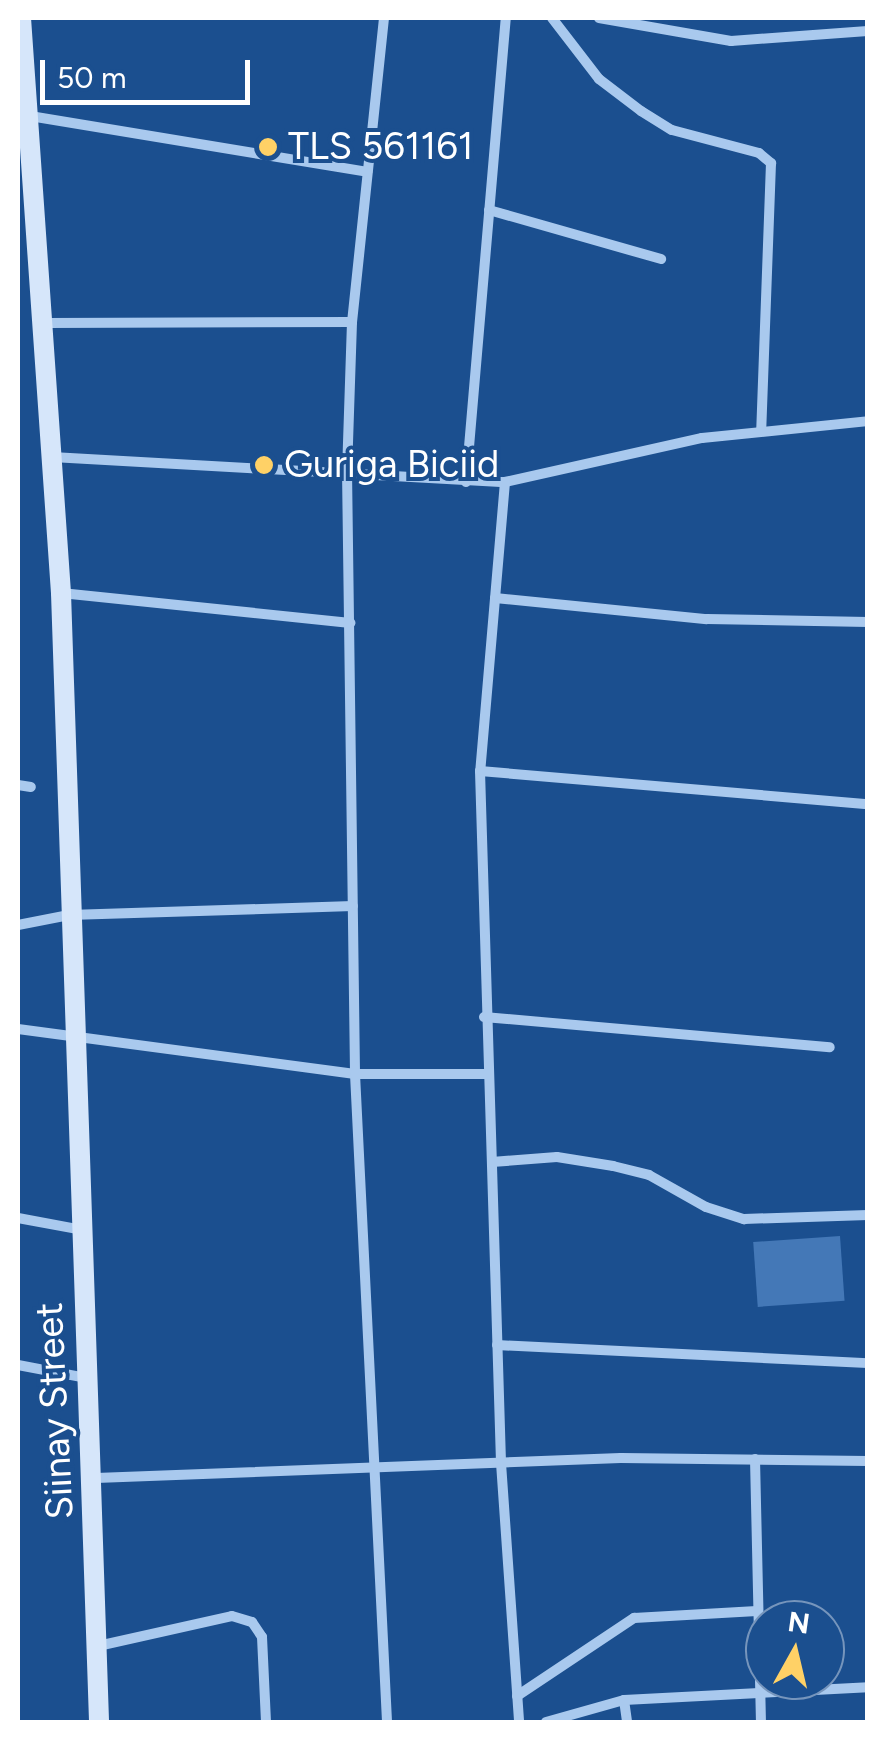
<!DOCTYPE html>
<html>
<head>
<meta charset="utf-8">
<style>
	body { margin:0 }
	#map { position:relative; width:885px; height:1740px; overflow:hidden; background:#1b4f8f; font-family:Figtree,sans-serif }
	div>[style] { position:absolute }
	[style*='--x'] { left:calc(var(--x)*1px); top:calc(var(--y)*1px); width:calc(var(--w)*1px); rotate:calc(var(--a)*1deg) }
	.building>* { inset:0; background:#4478b7; transform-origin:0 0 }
	.street>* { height:10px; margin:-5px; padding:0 5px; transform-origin:5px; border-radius:5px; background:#a9c9ee }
	.secondary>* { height:20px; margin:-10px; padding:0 10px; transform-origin:10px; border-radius:10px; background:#d6e6fa }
	.dots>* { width:28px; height:28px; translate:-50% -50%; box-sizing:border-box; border:5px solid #1b4f8f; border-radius:50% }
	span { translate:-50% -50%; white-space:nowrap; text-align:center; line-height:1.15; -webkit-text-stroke:8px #1b4f8f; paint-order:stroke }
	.poi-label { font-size:38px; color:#fff }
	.left { translate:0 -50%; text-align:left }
	.street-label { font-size:38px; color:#fff }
	.frame { position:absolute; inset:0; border:20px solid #fff; pointer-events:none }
	.north { position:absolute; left:745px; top:1600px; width:100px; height:100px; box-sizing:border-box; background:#1b4f8f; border:2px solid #7695bc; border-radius:50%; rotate:8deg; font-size:28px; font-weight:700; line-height:40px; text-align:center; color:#fff }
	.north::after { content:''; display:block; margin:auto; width:35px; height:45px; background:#ffd166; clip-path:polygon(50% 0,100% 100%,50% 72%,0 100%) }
	.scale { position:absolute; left:40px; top:60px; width:210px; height:45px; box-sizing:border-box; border:5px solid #fff; border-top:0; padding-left:12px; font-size:30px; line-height:35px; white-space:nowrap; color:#fff; -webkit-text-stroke:8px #1b4f8f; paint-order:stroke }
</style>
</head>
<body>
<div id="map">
	<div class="building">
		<div style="left:840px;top:1236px;width:65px;height:87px;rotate:86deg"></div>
	</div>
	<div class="street">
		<div style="--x:384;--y:18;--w:306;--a:96"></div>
		<div style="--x:352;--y:322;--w:148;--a:91.9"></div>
		<div style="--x:347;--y:470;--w:604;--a:89.24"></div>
		<div style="--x:355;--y:1074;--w:649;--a:87.17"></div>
		<div style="--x:552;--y:18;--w:77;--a:52.4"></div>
		<div style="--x:599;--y:79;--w:53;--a:37.3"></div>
		<div style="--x:641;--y:111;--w:36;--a:32"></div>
		<div style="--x:672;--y:130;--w:90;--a:14.8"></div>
		<div style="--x:759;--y:153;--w:16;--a:40"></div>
		<div style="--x:771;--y:163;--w:267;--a:92.1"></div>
		<div style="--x:599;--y:18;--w:134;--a:9.9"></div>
		<div style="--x:731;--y:41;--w:137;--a:-4.2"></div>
		<div style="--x:30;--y:116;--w:342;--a:9.4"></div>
		<div style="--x:489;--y:210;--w:179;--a:15.9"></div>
		<div style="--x:46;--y:323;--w:306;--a:-0.2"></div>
		<div style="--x:52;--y:457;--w:454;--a:3.2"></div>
		<div style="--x:505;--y:482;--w:202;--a:-12.6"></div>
		<div style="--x:702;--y:438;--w:167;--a:-5.8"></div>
		<div style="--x:466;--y:482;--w:466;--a:-85.1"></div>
		<div style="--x:505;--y:482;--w:290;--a:94.9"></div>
		<div style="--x:480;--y:771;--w:692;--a:88.26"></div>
		<div style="--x:501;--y:1463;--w:260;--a:86"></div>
		<div style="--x:61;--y:593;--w:291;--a:5.9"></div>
		<div style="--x:495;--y:598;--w:213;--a:5.7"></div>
		<div style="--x:707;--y:619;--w:161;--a:1.1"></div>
		<div style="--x:480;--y:771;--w:389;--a:4.9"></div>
		<div style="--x:18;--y:785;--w:13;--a:9"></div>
		<div style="--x:18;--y:925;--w:52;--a:-11.1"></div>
		<div style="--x:69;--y:915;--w:284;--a:-1.8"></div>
		<div style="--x:484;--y:1017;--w:347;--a:5"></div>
		<div style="--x:18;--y:1029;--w:340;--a:7.6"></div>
		<div style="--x:355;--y:1074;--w:131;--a:0"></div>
		<div style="--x:492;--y:1162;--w:65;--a:-4.4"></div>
		<div style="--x:557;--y:1157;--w:57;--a:9.1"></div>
		<div style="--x:613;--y:1166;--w:37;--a:14"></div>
		<div style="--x:649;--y:1175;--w:65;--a:29.3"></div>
		<div style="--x:706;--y:1207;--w:40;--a:18"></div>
		<div style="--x:744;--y:1219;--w:124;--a:-1.8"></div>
		<div style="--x:18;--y:1218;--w:65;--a:10.6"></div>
		<div style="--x:497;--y:1345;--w:371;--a:2.8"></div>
		<div style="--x:18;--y:1365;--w:69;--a:10.8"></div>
		<div style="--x:755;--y:1459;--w:263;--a:88.7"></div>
		<div style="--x:96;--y:1478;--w:525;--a:-2.18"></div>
		<div style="--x:621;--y:1458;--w:247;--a:0.7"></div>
		<div style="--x:98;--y:1646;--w:137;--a:-12.6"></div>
		<div style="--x:232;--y:1616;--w:21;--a:17"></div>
		<div style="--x:252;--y:1622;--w:18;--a:56"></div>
		<div style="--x:262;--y:1637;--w:85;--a:87.3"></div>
		<div style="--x:517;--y:1696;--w:141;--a:-33.7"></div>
		<div style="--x:634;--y:1618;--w:123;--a:-3.3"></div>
		<div style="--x:624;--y:1700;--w:22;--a:82"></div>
		<div style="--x:546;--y:1722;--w:81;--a:-15.8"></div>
		<div style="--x:624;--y:1700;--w:244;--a:-3"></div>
	</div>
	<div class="secondary">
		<div style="--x:21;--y:18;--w:576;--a:86.02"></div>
		<div style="--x:61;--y:593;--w:1130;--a:88.07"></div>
	</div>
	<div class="dots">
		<div style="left:268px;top:147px;background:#ffd166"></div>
		<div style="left:264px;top:465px;background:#ffd166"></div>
	</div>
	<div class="poi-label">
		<span class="left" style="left:288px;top:147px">TLS 561161</span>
		<span class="left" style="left:284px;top:465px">Guriga Biciid</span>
	</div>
	<div class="street-label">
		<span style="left:55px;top:1411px;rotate:-93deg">Siinay Street</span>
	</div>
	<div class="frame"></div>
	<div class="north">N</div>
	<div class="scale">50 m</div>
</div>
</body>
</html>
